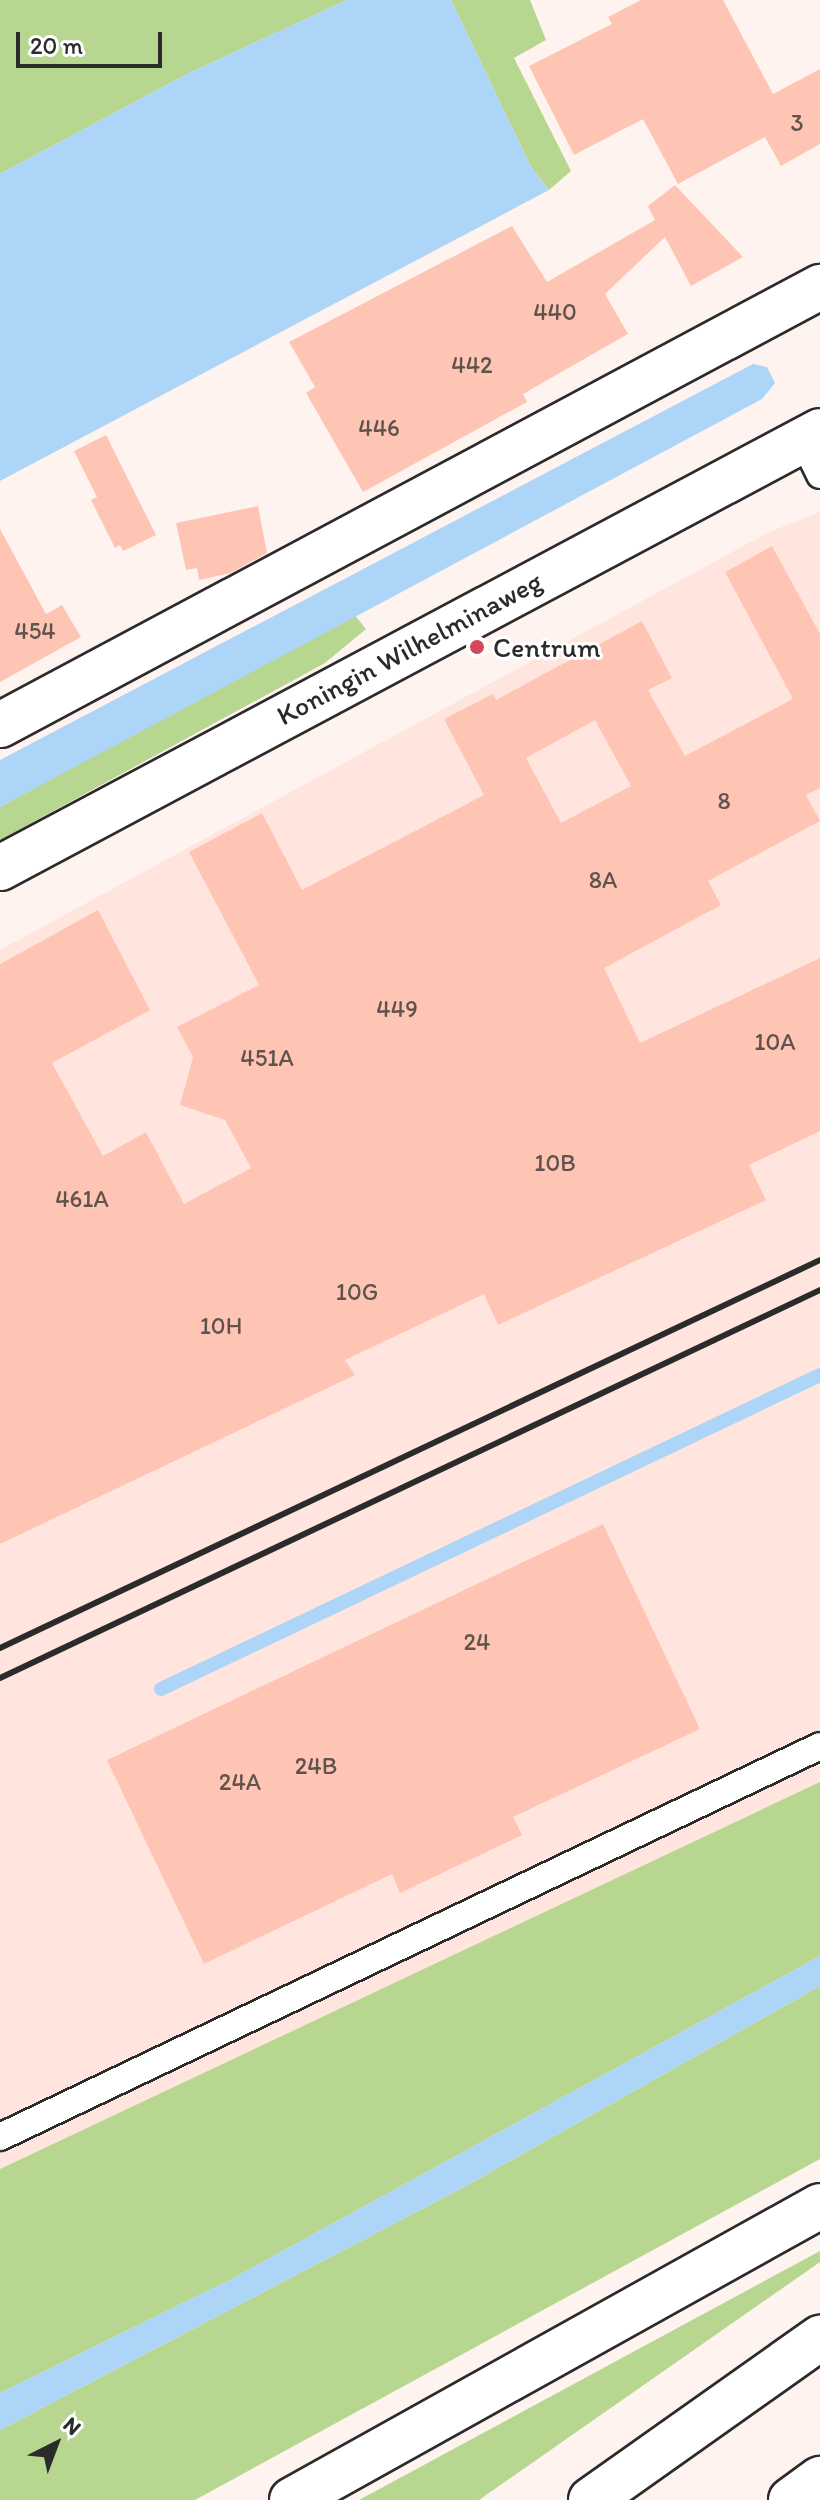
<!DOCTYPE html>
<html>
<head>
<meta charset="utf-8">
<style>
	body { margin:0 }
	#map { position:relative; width:820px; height:2500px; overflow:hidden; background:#fff3f0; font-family:Itim,sans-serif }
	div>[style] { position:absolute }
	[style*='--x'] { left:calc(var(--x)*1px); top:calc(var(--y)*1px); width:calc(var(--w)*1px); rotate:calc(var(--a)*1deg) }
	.built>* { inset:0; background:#ffe5de }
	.green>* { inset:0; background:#b7d68f }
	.water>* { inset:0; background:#add5f7 }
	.stream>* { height:14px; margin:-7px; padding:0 7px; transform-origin:7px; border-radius:7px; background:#add5f7 }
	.building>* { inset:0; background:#ffc5b4 }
	.roads { filter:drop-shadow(2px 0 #2b2b2b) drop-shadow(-2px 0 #2b2b2b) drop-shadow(0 2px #2b2b2b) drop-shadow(0 -2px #2b2b2b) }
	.lane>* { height:26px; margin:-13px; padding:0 13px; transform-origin:13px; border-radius:13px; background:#fff }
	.street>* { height:44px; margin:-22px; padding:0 22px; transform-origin:22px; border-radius:22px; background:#fff }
	.secondary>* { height:44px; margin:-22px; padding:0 22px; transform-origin:22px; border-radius:22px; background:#fff }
	.highway>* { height:44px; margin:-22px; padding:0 22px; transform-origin:22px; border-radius:22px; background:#fff }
	.rail>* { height:6px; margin:-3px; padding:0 3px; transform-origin:3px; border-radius:3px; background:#2b2b2b }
	.dots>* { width:22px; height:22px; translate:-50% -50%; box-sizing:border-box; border:4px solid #fff; border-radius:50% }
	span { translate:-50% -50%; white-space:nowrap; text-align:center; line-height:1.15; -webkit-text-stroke:6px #fff; paint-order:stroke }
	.number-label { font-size:24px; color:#60524d }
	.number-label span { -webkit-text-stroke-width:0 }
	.poi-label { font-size:28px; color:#2b2b2b }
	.left { translate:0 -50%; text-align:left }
	.street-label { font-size:28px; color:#2b2b2b }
	.north { position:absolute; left:16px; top:2404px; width:80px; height:80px; -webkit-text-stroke:6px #fff; paint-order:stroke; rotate:42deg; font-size:22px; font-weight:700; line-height:32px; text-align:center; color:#2b2b2b }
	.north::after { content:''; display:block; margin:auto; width:28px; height:36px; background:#2b2b2b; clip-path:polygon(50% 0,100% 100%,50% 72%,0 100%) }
	.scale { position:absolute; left:16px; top:32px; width:146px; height:36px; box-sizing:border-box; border:4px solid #2b2b2b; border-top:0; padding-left:10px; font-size:24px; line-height:28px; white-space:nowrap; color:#2b2b2b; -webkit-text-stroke:6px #fff; paint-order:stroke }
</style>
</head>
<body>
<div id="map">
	<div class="built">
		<div style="clip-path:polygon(820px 512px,820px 1782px,0 2169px,0 950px,769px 532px)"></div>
	</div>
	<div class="green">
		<div style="clip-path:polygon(0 0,347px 0,187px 74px,0 174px)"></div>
		<div style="clip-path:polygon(451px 0,530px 0,546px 40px,514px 58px,571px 171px,549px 190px,531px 167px)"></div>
		<div style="clip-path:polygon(353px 613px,366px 629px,325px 663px,0 840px,0 807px)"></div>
		<div style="clip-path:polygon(820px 1782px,820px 1956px,230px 2280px,0 2393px,0 2169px)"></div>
		<div style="clip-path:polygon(820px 1986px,820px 2159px,195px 2500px,0 2500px,0 2430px,464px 2187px)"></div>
		<div style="clip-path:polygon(820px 2251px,820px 2262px,479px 2500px,359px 2500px)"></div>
	</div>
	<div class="water">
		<div style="clip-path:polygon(347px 0,451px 0,531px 167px,549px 190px,0 481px,0 174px,187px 74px)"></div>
		<div style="clip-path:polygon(753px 364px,767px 367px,775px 383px,762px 399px,0 807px,0 760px)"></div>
		<div style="clip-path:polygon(820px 1956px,820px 1986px,464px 2187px,0 2430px,0 2393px,230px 2280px)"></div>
	</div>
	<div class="stream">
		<div style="--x:161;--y:1689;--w:730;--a:-25.48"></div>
	</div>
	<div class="building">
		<div style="clip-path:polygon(641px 0,723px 0,773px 94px,820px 69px,820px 144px,781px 166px,765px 137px,678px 184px,643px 119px,574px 155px,529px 66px,612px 24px,608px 17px)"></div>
		<div style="clip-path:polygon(675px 185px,743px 257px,691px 286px,665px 237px,605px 294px,628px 334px,523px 394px,527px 402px,363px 492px,306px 393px,315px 387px,289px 342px,512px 226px,547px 282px,655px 220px,648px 206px)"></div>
		<div style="clip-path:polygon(106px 435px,156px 535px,123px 551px,120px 545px,115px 548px,91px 500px,97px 497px,74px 451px)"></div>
		<div style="clip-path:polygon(258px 506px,267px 553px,231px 573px,199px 580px,197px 568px,186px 570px,176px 523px)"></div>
		<div style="clip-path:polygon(0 529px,46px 614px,62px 605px,81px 637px,0 682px)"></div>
		<div style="clip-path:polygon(evenodd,772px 546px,820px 634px,820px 788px,806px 795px,820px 821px,708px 881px,721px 905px,604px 968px,640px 1043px,820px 958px,820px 1131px,749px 1165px,766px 1200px,498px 1325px,484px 1294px,345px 1360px,355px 1375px,0 1544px,0 964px,98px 910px,150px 1010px,52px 1063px,103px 1156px,146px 1132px,184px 1204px,251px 1168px,225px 1120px,180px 1105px,193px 1057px,177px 1027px,259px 985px,189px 852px,262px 813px,302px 890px,484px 795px,444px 719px,493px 694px,496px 700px,642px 621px,672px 678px,648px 690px,685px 756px,793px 699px,725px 572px,772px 546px,595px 720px,631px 786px,561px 823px,526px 758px,595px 720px)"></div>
		<div style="clip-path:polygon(603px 1524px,700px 1729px,513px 1817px,522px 1835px,400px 1893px,392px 1874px,204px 1964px,107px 1760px)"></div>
	</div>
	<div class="roads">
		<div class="lane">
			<div style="--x:803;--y:440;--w:39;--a:64"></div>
			<div style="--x:0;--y:2137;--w:908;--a:-25.49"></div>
		</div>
		<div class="street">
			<div style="--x:0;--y:725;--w:930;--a:-28.11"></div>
		</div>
		<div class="secondary">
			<div style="--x:0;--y:868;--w:929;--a:-28.05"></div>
		</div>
		<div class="highway">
			<div style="--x:292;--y:2500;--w:604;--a:-29.11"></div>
			<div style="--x:591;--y:2500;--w:281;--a:-35.3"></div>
			<div style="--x:791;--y:2500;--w:36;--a:-36"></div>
		</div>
	</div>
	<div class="rail">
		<div style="--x:0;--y:1648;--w:907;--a:-25.32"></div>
		<div style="--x:0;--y:1678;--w:907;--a:-25.32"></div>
	</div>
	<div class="dots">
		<div style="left:477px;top:647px;background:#d1495b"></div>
	</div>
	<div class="number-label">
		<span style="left:797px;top:123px">3</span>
		<span style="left:555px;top:312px">440</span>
		<span style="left:472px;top:365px">442</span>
		<span style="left:379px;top:428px">446</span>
		<span style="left:35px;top:631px">454</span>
		<span style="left:724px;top:801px">8</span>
		<span style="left:603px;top:880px">8A</span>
		<span style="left:397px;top:1009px">449</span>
		<span style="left:775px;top:1042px">10A</span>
		<span style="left:267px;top:1058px">451A</span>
		<span style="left:555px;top:1163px">10B</span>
		<span style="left:82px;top:1199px">461A</span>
		<span style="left:357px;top:1292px">10G</span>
		<span style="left:221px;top:1326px">10H</span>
		<span style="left:477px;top:1642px">24</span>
		<span style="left:316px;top:1766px">24B</span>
		<span style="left:240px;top:1782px">24A</span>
	</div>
	<div class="poi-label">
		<span class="left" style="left:493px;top:647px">Centrum</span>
	</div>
	<div class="street-label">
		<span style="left:409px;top:648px;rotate:-28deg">Koningin Wilhelminaweg</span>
	</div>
	<div class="north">N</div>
	<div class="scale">20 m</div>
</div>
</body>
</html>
